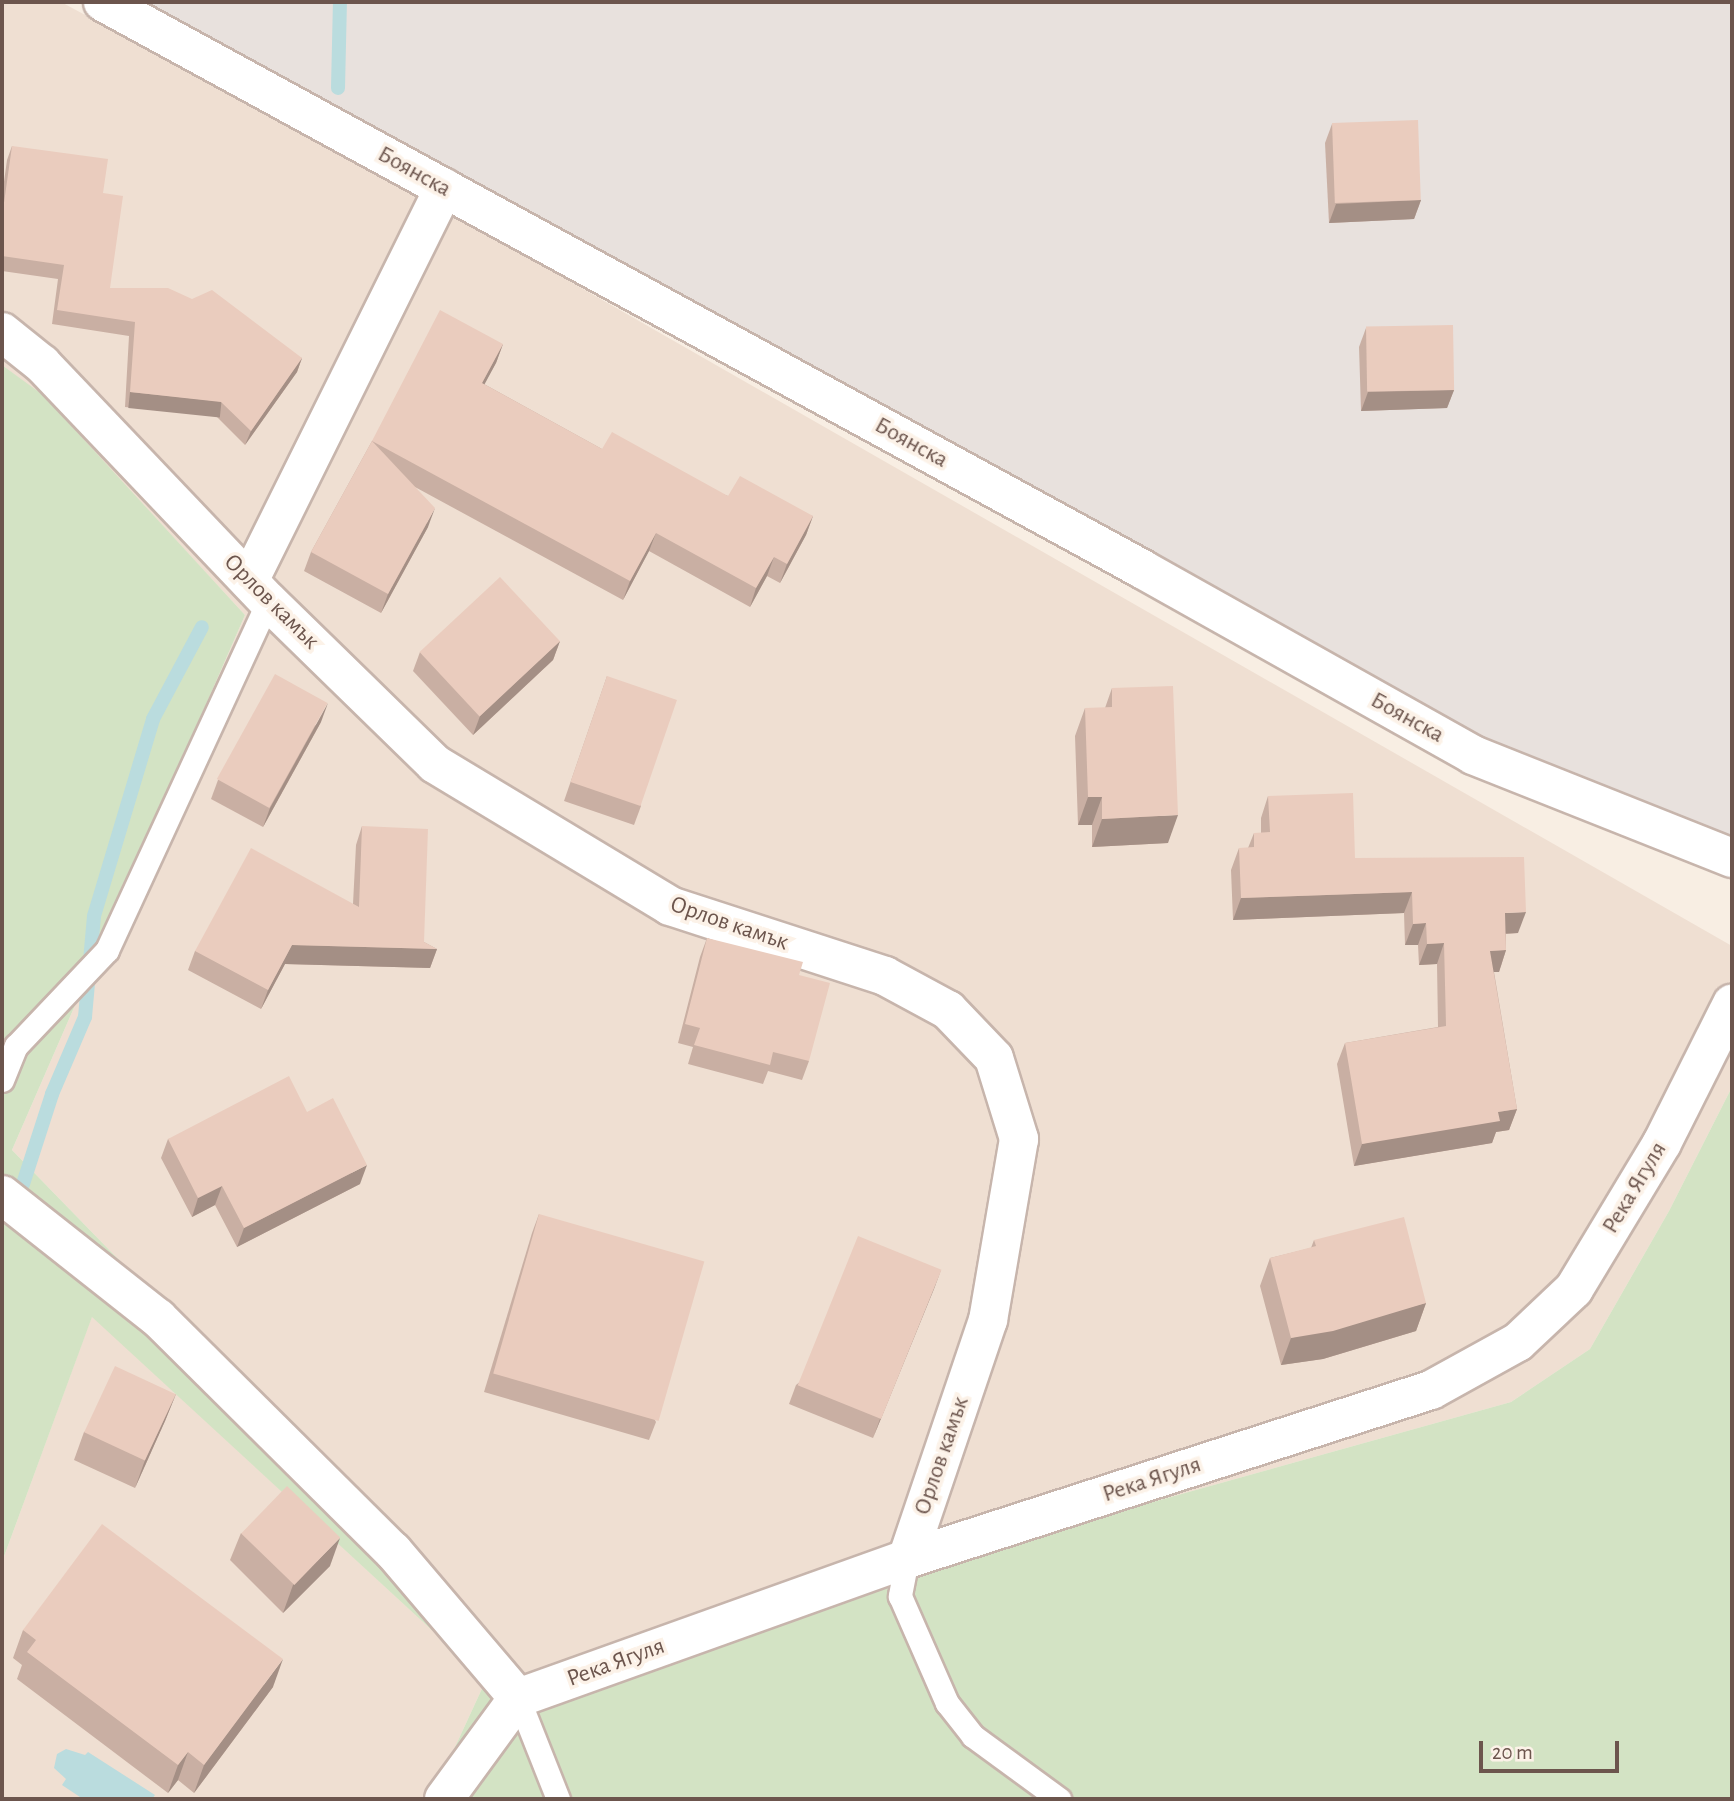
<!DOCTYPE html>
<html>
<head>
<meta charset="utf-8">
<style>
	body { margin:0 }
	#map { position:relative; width:1734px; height:1801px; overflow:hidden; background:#f8eee3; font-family:"Alegreya Sans",sans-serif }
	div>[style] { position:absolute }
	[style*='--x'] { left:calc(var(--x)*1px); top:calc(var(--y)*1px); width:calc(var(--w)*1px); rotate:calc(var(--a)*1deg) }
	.residential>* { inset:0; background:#efdfd2 }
	.industrial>* { inset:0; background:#e8e1dd }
	.green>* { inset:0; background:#d3e3c4 }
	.water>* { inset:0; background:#badcde }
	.stream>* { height:14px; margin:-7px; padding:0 7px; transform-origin:7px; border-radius:7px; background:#badcde }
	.roads { filter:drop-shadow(2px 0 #c7b5ac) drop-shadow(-2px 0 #c7b5ac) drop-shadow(0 2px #c7b5ac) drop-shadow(0 -2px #c7b5ac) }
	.service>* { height:23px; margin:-11.5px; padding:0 11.5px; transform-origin:11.5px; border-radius:11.5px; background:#fff }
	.minor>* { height:38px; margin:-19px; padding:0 19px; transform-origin:19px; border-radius:19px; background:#fff }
	.secondary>* { height:38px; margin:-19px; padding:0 19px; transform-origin:19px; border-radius:19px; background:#fff }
	.wall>* { inset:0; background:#c9afa3 }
	.shaded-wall>* { inset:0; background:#a48f85; transform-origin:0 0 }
	.building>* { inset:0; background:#eaccbe; transform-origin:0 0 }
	span { translate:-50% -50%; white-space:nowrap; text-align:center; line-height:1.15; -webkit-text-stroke:7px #fcf2e8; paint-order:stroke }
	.street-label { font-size:24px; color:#6c554d }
	.frame { position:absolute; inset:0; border:4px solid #6c554d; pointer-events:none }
	.scale { position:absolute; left:1479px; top:1741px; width:140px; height:32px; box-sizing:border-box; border:4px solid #6c554d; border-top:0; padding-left:9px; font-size:21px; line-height:24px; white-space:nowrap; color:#6c554d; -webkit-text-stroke:5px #fcf2e8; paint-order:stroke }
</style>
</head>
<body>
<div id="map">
	<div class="residential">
		<div style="clip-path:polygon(2px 2px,61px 2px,410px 190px,1732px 946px,1732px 1087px,1669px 1211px,1590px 1349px,1511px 1402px,1074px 1524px,544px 1697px,12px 1150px,245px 615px,43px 396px,2px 365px)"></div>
		<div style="clip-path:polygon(92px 1316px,486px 1680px,431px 1799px,2px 1799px,2px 1562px)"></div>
	</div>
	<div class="industrial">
		<div style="clip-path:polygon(103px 2px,1732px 2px,1732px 858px,1473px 755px)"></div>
	</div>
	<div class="green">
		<div style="clip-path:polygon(2px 365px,43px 395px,245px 615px,12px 1150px,544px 1697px,1074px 1524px,1511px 1402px,1590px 1349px,1669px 1211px,1732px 1087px,1732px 1799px,431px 1799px,486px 1680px,92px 1317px,2px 1562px)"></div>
	</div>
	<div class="water">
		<div style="clip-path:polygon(66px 1749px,85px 1755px,88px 1752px,155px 1795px,152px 1799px,83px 1799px,62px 1785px,66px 1779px,54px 1768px,57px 1754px)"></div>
	</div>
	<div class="stream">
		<div style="--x:338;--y:88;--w:86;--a:-88.7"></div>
		<div style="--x:23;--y:1184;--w:95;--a:-72.1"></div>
		<div style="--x:52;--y:1094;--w:84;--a:-66.8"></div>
		<div style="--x:85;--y:1017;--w:101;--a:-84.9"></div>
		<div style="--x:94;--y:916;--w:206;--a:-73.3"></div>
		<div style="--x:153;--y:719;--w:104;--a:-62"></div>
	</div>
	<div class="roads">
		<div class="service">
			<div style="--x:2;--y:1080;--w:37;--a:-68"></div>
			<div style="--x:16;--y:1046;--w:132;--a:-46.5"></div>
			<div style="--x:107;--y:950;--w:384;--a:-65.2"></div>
			<div style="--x:907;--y:1559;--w:38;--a:101"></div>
			<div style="--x:900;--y:1596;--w:117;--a:66.3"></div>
			<div style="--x:947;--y:1703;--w:42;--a:51.8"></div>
			<div style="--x:973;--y:1736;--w:107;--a:36.2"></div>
			<div style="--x:518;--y:1698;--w:109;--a:68.4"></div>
		</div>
		<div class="minor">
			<div style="--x:2;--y:332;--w:51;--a:38.7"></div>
			<div style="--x:42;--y:364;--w:327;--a:46.4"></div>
			<div style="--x:268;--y:601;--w:233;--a:44.3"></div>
			<div style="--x:435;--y:764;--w:275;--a:31.1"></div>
			<div style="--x:670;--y:906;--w:226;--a:18"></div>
			<div style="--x:885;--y:976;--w:72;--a:28.4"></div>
			<div style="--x:948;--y:1010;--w:66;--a:46.2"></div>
			<div style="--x:994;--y:1058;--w:85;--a:72.8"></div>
			<div style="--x:1019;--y:1139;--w:184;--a:99.7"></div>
			<div style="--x:988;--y:1320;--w:252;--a:108.7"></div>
			<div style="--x:249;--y:581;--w:439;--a:-63.6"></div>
			<div style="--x:2;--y:1195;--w:199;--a:38.3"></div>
			<div style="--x:158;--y:1318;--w:331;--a:44.8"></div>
			<div style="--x:393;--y:1551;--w:193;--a:49.6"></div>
			<div style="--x:444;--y:1799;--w:125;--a:-53.8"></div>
			<div style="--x:518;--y:1698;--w:413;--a:-19.7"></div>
			<div style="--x:907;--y:1559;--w:551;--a:-17.88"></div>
			<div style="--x:1431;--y:1390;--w:99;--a:-28.9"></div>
			<div style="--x:1518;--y:1342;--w:77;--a:-43.4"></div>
			<div style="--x:1574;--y:1289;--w:170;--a:-58.9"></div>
			<div style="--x:1662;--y:1143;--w:156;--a:-63.3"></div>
		</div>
		<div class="secondary">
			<div style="--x:103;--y:2;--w:1184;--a:28.62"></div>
			<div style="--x:1142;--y:569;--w:380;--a:29.3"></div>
			<div style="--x:1473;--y:755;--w:279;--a:21.7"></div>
		</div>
	</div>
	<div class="wall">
		<div style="clip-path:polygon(1332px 124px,1421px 200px,1414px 219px,1329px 223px,1325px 143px)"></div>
		<div style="clip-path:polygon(12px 146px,103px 193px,110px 288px,302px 358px,297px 372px,245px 445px,216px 416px,125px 407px,129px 336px,52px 324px,58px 279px,2px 271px,2px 196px,7px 160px)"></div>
		<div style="clip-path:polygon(1366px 328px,1454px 390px,1447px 408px,1361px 411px,1359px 347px)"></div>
		<div style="clip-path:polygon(503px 344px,496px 363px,484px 384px,602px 449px,728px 496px,813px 516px,806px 535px,780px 583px,767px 576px,750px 607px,649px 551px,623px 600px,415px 487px,428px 527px,381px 613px,304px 571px,311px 552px,372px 441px)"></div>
		<div style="clip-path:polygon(560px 641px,553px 660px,473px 735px,413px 671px,420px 652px)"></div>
		<div style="clip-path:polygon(607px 676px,641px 806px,634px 825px,564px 801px)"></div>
		<div style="clip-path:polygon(1112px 688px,1168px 843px,1092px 847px,1092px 825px,1078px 825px,1075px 736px,1085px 708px,1105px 708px)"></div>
		<div style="clip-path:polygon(321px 722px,263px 827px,211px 799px,218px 780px)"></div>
		<div style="clip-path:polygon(1268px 796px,1355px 858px,1518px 933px,1506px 934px,1506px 950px,1499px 972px,1494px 972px,1517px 1109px,1509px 1130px,1496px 1132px,1492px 1143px,1354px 1166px,1337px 1064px,1345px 1043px,1438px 1027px,1437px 964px,1419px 965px,1418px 945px,1405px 945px,1404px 913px,1233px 920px,1231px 870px,1239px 848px,1248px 848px,1254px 833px,1261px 833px,1261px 818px)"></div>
		<div style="clip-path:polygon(362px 826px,424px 942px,437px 949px,430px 968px,285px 964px,261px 1009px,188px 970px,195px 951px,353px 904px,356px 845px)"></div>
		<div style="clip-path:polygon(707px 938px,799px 975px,809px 1061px,802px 1080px,768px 1071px,763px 1084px,688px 1064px,693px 1047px,678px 1043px,700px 957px)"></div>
		<div style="clip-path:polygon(307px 1112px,360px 1184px,237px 1247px,215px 1205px,192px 1217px,161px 1158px,168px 1139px)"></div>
		<div style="clip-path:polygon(539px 1214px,656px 1422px,649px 1440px,484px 1392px,532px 1233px)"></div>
		<div style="clip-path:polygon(1314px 1240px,1426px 1303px,1416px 1331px,1323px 1359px,1281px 1365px,1260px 1286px,1270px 1258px,1311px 1248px)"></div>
		<div style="clip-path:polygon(941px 1270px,873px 1438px,789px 1404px,796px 1385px)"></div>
		<div style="clip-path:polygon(176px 1394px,165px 1421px,135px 1488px,74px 1460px,84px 1432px)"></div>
		<div style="clip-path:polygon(241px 1533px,330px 1566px,283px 1613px,230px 1560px)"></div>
		<div style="clip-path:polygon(23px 1630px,273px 1687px,194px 1793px,178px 1780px,168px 1793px,17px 1679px,22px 1665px,13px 1658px)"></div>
	</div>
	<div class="shaded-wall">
		<div style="clip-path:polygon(1421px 200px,1414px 219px,1329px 223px,1336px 204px)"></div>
		<div style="clip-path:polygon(503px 344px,496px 363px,475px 402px,482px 383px)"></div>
		<div style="clip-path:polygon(302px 358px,297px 372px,245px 445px,251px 431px)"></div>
		<div style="clip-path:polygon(1454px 390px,1447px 408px,1361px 411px,1368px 392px)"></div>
		<div style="left:130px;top:392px;width:92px;height:16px;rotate:6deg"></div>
		<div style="clip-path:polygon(435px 508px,428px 527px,381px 613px,388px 594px)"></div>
		<div style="clip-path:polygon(813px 516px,806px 535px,780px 583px,787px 564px)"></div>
		<div style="clip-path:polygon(656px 533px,649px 551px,623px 600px,630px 581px)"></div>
		<div style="clip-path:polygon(774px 557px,767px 576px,750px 607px,756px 588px)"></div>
		<div style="clip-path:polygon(560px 641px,553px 660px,473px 735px,480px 716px)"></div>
		<div style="clip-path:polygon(328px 703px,321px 722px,263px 827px,270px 808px)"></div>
		<div style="clip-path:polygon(1088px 797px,1102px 797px,1092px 825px,1078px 825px)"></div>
		<div style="clip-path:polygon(1178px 815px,1168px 843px,1092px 847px,1102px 819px)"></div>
		<div style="clip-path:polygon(1412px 892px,1404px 913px,1233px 920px,1241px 898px)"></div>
		<div style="clip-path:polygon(1526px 912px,1518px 933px,1497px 934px,1505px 913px)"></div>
		<div style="clip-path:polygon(1426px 923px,1418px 945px,1405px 945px,1413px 924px)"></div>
		<div style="clip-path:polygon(1444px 943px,1437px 964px,1419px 965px,1427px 944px)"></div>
		<div style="clip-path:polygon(292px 945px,437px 949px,430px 968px,285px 964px,261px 1009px,268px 990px)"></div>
		<div style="clip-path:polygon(1506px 950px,1499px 972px,1482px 972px,1490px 951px)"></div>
		<div style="clip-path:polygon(1517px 1109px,1509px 1130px,1496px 1132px,1492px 1143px,1354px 1166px,1362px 1144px,1498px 1112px)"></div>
		<div style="clip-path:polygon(367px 1165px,360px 1184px,237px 1247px,244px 1228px)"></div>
		<div style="clip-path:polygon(222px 1186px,215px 1205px,192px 1217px,198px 1198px)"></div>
		<div style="clip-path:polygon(941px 1270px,934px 1289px,873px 1438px,880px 1419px)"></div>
		<div style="clip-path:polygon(1426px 1303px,1416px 1331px,1323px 1359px,1281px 1365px,1291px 1338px)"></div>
		<div style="clip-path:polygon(176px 1394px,165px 1421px,135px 1488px,145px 1460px)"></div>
		<div style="clip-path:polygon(340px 1538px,330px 1566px,283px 1613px,293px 1585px)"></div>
		<div style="clip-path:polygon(283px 1659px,273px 1687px,194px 1793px,204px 1765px)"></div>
		<div style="clip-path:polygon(188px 1752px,178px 1780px,168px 1793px,178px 1765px)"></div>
	</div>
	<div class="building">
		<div style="left:1418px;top:120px;width:80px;height:86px;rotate:88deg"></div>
		<div style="clip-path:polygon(12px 146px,108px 159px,103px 193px,123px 196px,110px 288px,168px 288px,192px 299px,212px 290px,302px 358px,251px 431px,221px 402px,130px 392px,135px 322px,57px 310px,64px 265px,2px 256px,2px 217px)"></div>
		<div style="clip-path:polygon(440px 310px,503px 344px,482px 383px,602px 449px,612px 432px,728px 496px,740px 476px,813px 516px,787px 564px,774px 557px,756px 588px,656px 533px,630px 581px,372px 441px)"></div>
		<div style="left:1453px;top:325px;width:65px;height:87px;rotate:89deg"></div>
		<div style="clip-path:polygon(372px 441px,435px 508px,388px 594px,311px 552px)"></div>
		<div style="left:500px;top:577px;width:88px;height:110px;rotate:47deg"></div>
		<div style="left:275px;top:674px;width:60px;height:120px;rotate:29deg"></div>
		<div style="left:607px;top:676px;width:74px;height:112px;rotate:19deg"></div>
		<div style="clip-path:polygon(1173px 686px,1178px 815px,1102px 819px,1102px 797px,1088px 797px,1085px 708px,1112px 707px,1112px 688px)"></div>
		<div style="clip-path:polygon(1353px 793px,1355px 858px,1524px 857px,1526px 912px,1505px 913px,1506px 950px,1490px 951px,1517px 1109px,1498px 1112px,1500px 1121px,1362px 1144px,1345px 1043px,1446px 1026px,1444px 943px,1427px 944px,1426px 923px,1413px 924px,1412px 892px,1241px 898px,1239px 848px,1254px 847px,1254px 833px,1270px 832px,1268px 796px)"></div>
		<div style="clip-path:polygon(362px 826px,428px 829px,424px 942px,437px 949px,292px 945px,268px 990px,195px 951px,251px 848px,359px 907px)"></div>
		<div style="clip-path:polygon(707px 938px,803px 962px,799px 975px,830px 983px,809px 1061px,773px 1052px,770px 1065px,694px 1045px,700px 1028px,685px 1024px)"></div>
		<div style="clip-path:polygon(289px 1076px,307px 1112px,333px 1098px,367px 1165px,244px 1228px,222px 1186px,198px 1198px,168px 1139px)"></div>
		<div style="left:539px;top:1214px;width:172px;height:166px;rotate:16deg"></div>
		<div style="clip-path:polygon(1404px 1217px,1426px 1303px,1333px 1331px,1291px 1338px,1270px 1258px,1316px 1246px,1314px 1240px)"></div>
		<div style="left:858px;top:1236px;width:90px;height:161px;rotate:22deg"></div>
		<div style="left:115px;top:1366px;width:67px;height:73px;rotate:25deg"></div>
		<div style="left:287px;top:1486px;width:74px;height:66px;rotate:44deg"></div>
		<div style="clip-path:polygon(102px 1524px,283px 1659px,204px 1765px,188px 1752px,178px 1765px,27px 1652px,36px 1640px,23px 1630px)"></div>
	</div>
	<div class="street-label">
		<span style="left:414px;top:172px;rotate:29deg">Боянска</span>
		<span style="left:911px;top:443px;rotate:29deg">Боянска</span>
		<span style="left:271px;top:602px;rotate:45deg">Орлов камък</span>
		<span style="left:1407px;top:718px;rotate:29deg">Боянска</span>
		<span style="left:729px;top:924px;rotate:19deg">Орлов камък</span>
		<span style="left:1635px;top:1188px;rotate:-59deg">Река Ягуля</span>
		<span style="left:942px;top:1456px;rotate:-71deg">Орлов камък</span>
		<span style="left:1152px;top:1480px;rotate:-18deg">Река Ягуля</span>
		<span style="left:616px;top:1663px;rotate:-20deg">Река Ягуля</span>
	</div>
	<div class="frame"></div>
	<div class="scale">20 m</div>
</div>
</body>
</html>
